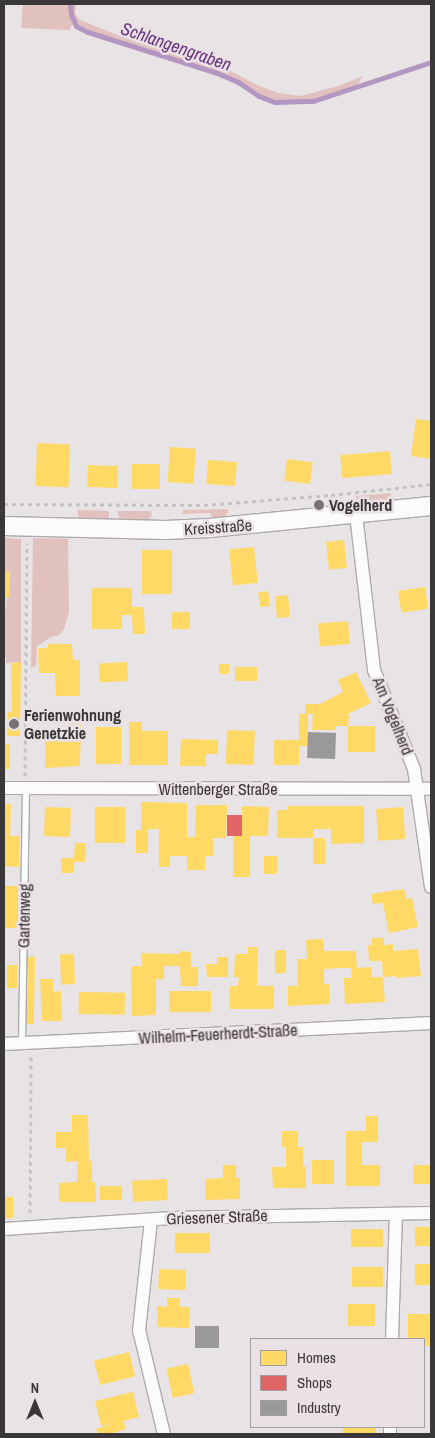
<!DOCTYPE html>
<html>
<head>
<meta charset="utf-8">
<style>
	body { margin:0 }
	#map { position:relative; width:435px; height:1438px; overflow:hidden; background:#e8e3e5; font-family:"Archivo Narrow",sans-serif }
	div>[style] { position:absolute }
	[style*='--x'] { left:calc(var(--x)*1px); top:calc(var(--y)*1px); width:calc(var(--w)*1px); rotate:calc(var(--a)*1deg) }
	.green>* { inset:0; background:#e1c1be }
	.homes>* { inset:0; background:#ffd966; transform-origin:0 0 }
	.shops>* { inset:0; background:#e06666; transform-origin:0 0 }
	.industry>* { inset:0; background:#999; transform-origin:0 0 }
	.stream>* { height:5px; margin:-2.5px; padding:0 2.5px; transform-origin:2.5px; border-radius:2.5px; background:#b396c1 }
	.path>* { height:3px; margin-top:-1.5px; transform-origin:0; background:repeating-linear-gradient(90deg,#c4c3c3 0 4px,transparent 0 8px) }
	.roads { filter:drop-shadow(1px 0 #adaaab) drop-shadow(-1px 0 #adaaab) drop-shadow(0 1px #adaaab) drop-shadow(0 -1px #adaaab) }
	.lane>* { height:6px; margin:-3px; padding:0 3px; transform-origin:3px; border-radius:3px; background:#fcfbfb }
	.street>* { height:12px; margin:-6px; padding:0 6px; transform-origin:6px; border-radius:6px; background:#fcfbfb }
	.secondary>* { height:18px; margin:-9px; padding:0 9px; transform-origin:9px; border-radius:9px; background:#fcfbfb }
	.dots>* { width:14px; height:14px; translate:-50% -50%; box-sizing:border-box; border:2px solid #eae1e5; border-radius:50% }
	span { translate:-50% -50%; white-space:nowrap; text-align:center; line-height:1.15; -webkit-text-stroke:5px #eae1e5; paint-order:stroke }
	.poi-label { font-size:16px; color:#3a3738; font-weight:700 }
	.left { translate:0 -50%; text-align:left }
	.street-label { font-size:16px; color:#3a3738 }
	.water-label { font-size:18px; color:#683681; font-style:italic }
	.frame { position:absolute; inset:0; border:5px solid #3a3738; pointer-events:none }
	.legend { position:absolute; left:250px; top:1338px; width:175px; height:90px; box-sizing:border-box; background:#eae1e5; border:1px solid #a49da0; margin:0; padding:6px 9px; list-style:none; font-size:15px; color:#3a3738 }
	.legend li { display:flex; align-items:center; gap:10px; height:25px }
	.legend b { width:25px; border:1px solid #a49da0 }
	.north { position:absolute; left:10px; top:1378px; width:50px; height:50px; -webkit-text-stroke:4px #eae1e5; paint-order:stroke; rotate:0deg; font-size:14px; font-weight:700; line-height:20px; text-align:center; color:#3a3738 }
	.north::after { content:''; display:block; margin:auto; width:18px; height:22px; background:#3a3738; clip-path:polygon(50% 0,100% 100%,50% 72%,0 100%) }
</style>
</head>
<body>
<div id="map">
	<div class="green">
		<div style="clip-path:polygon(23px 4px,76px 4px,75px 14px,80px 20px,125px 38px,223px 67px,259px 86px,279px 93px,301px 96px,338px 86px,363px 76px,356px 87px,313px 101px,275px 102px,259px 96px,238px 82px,217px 73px,81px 31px,81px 26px,72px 25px,69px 30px,21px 28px)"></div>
		<div style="clip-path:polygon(391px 493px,389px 502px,360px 504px,357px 502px,356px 496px)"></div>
		<div style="clip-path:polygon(228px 509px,226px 518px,213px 518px,210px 513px,183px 514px,183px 510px)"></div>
		<div style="clip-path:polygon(77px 510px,109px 511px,109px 517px,106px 520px,79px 519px)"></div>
		<div style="clip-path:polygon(117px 511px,151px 511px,152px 516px,147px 520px,120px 520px)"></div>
		<div style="clip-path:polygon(4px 538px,21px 539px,21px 662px,6px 663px,6px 657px,4px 657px,4px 624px,10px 572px,4px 571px)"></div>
		<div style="clip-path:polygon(33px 538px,68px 539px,69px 612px,64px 629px,59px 635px,51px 637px,37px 646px,36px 666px,31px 668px)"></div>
	</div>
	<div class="homes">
		<div style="clip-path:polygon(416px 419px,431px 421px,431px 459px,411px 456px)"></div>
		<div style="left:37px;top:443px;width:33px;height:43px;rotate:2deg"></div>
		<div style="left:170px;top:447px;width:26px;height:35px;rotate:4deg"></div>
		<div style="left:390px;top:451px;width:23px;height:50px;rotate:85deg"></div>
		<div style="left:287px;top:459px;width:26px;height:22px;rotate:7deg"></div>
		<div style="left:208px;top:460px;width:29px;height:24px;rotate:4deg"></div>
		<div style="left:132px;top:464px;width:28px;height:25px"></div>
		<div style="left:88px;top:465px;width:30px;height:22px;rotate:2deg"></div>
		<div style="left:344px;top:540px;width:28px;height:18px;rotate:84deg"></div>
		<div style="left:254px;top:547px;width:36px;height:25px;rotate:84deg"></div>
		<div style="left:142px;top:550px;width:30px;height:44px"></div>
		<div style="clip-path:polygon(4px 571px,10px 572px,9px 597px,6px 597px,6px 605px,4px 604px)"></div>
		<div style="left:425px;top:587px;width:22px;height:27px;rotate:82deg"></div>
		<div style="clip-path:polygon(92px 588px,132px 588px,132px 607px,144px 607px,145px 634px,133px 634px,132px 615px,122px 615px,122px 629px,92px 629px)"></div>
		<div style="left:268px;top:591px;width:15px;height:10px;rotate:82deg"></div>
		<div style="left:288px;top:595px;width:22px;height:13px;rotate:85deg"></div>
		<div style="left:172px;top:612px;width:18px;height:17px"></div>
		<div style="left:348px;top:621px;width:23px;height:30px;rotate:85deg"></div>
		<div style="clip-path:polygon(48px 644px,72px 644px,73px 660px,80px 660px,80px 696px,56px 696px,55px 673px,39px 673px,38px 648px,48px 648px)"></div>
		<div style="clip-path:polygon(21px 662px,20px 736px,7px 736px,8px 712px,12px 712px,11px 663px)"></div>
		<div style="left:127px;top:662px;width:19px;height:28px;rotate:87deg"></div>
		<div style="left:219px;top:664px;width:10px;height:10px"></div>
		<div style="left:235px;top:667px;width:22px;height:14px"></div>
		<div style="clip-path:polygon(356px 672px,371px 703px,346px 715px,349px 715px,348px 726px,336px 726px,336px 730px,312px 730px,313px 714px,308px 714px,308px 746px,299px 746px,299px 765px,274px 765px,274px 740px,299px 740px,299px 714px,305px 714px,305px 704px,320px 704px,343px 692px,338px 680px)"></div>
		<div style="clip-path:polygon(129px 722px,142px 722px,142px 731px,168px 731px,168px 765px,129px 765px)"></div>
		<div style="clip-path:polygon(73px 724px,81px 725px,80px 766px,45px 768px,45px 740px,73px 740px)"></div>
		<div style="left:348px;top:726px;width:27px;height:26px"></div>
		<div style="left:96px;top:727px;width:25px;height:37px"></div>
		<div style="left:227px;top:730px;width:28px;height:34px;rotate:2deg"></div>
		<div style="clip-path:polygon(181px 739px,218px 740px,218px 754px,206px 754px,206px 766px,180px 766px)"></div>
		<div style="left:4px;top:744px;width:6px;height:25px"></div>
		<div style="clip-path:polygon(141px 802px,187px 803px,187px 837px,195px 837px,196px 805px,227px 805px,226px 838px,213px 838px,213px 856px,205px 856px,205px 870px,187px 870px,187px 856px,170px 856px,170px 867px,159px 867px,159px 829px,148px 829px,148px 853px,136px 853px,136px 830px,141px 830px)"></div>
		<div style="clip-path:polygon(4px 804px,11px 804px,10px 836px,20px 836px,19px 867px,4px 866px)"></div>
		<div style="clip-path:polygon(242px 806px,269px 807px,268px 836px,250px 836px,250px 877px,233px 877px,233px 836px,242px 836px)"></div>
		<div style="clip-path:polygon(287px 806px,364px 806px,364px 843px,331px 844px,331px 829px,314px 829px,313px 838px,277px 838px,277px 810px,287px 810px)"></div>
		<div style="left:45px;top:807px;width:26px;height:29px;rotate:2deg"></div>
		<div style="left:95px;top:807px;width:30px;height:36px"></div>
		<div style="left:403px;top:807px;width:32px;height:27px;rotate:86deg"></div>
		<div style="left:313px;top:838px;width:12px;height:26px"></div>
		<div style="clip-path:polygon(75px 843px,86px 843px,85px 862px,74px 862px,74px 873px,61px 873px,61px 858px,74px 858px)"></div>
		<div style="left:264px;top:856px;width:13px;height:18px"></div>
		<div style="left:4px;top:886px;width:14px;height:42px"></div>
		<div style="clip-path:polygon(404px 889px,406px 899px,412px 898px,418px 927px,389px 933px,383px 903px,373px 904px,371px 894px)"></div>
		<div style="clip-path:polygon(372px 938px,384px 938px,384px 945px,393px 944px,393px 951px,418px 949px,421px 976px,396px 978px,396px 976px,383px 977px,382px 961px,369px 961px,368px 945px,372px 945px)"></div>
		<div style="clip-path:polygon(323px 939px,324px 951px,356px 951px,357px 968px,371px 967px,372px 977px,383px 977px,385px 1002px,345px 1004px,344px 978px,352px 978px,351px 968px,341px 968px,324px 969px,324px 984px,329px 984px,330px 1004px,288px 1006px,288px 986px,298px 986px,297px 959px,307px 959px,306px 940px)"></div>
		<div style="clip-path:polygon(248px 947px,258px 947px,257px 986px,274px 986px,274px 1009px,229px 1009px,230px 986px,238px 986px,239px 977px,234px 977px,235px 954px,248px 954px)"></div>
		<div style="left:275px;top:950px;width:11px;height:23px"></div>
		<div style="clip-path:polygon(180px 951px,191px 952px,191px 967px,198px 967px,198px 986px,181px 986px,180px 966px,164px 966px,164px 979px,156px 979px,156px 1015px,132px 1016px,131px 966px,142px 966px,141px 953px,180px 954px)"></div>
		<div style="left:74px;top:954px;width:30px;height:14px;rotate:88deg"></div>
		<div style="left:35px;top:957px;width:67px;height:10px;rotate:91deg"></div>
		<div style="clip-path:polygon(217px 957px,228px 957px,228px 977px,207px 977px,206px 964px,217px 964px)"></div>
		<div style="left:7px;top:965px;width:10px;height:23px"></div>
		<div style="clip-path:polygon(40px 979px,53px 979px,53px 992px,61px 991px,62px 1021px,42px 1021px)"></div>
		<div style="left:169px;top:991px;width:42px;height:21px"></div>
		<div style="left:79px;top:992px;width:46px;height:22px;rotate:1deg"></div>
		<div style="clip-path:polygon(72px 1115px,88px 1115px,89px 1161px,92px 1161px,92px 1182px,95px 1182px,96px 1202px,59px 1202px,59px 1183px,77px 1182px,77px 1161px,66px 1162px,66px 1148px,56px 1148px,56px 1132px,72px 1132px)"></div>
		<div style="clip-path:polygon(366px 1116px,378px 1116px,378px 1142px,362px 1142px,362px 1165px,380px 1165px,380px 1186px,346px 1186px,346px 1131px,366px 1131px)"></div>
		<div style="clip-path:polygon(282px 1131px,298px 1131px,298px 1147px,303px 1147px,303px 1167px,306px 1166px,306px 1188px,273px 1188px,272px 1167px,286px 1167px,286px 1147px,282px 1147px)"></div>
		<div style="left:312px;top:1160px;width:22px;height:24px"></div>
		<div style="clip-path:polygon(223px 1165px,236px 1165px,236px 1178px,240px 1178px,240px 1199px,205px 1200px,205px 1179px,223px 1178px)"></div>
		<div style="left:413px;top:1165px;width:18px;height:19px"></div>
		<div style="left:167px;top:1179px;width:21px;height:35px;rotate:87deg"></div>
		<div style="left:100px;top:1186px;width:22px;height:14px"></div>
		<div style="left:4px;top:1197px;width:9px;height:21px"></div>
		<div style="left:415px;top:1227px;width:16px;height:19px"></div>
		<div style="left:351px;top:1229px;width:32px;height:18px"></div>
		<div style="left:175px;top:1233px;width:35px;height:20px"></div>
		<div style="left:415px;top:1264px;width:16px;height:21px"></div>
		<div style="left:352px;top:1267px;width:31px;height:20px"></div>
		<div style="left:159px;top:1269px;width:27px;height:20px;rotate:2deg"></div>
		<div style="clip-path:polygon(167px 1298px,180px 1298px,179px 1307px,190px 1307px,189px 1328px,157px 1327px,157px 1306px,167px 1307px)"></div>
		<div style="left:348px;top:1304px;width:27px;height:22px"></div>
		<div style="clip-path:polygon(408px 1314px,431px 1314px,431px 1346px,424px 1346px,424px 1339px,408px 1339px)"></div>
		<div style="left:129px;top:1352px;width:25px;height:36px;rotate:76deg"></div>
		<div style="left:188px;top:1364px;width:30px;height:22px;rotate:78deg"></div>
		<div style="clip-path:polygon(133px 1392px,139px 1417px,123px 1421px,126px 1429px,109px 1434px,98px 1434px,96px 1429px,114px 1423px,101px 1426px,95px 1401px)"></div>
		<div style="left:343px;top:1427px;width:33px;height:7px"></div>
	</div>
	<div class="shops">
		<div style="left:227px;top:815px;width:15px;height:21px"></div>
	</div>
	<div class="industry">
		<div style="left:308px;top:732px;width:28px;height:26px;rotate:2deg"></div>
		<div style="left:195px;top:1326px;width:24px;height:22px"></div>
	</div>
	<div class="stream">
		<div style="--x:70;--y:4;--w:10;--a:84"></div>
		<div style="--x:71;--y:14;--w:13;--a:67"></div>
		<div style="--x:76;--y:26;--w:13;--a:27"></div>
		<div style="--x:88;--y:32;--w:135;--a:17.6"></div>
		<div style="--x:217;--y:73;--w:23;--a:23"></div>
		<div style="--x:238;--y:82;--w:25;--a:34"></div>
		<div style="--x:259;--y:96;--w:17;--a:21"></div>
		<div style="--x:275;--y:102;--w:38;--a:-2"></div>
		<div style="--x:313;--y:101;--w:124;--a:-18.3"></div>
	</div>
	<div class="path">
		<div style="--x:4;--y:504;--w:200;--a:0.3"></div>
		<div style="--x:204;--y:505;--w:127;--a:-4.5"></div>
		<div style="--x:331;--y:495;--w:101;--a:-6.3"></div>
		<div style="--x:25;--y:776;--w:233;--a:-89.5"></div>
		<div style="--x:30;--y:1213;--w:159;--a:-89.6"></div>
	</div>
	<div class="roads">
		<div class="lane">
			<div style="--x:22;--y:1044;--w:256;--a:-89.1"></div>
		</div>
		<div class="street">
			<div style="--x:356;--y:514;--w:157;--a:83.4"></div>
			<div style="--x:374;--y:670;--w:107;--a:68"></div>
			<div style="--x:414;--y:769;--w:119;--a:81.8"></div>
			<div style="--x:4;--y:788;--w:427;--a:0.1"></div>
			<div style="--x:4;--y:1044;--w:428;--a:-2.8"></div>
			<div style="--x:151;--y:1220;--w:111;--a:96.2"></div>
			<div style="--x:139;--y:1330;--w:107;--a:76.5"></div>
			<div style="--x:4;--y:1229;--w:169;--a:-3.7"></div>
			<div style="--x:173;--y:1218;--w:258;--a:-1.1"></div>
			<div style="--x:392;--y:1339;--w:125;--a:-88.2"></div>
			<div style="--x:390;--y:1434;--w:7;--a:-90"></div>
		</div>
		<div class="secondary">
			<div style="--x:4;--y:526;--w:161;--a:1.4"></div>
			<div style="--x:165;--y:530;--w:45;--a:-2.5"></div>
			<div style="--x:210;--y:528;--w:222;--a:-5.7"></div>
		</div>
	</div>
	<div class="dots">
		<div style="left:319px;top:505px;background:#777375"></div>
		<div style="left:14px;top:724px;background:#777375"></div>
	</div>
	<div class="poi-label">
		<span class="left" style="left:329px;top:505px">Vogelherd</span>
		<span class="left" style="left:24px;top:724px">Ferienwohnung<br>Genetzkie</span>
	</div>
	<div class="street-label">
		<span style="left:218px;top:527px;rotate:-4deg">Kreisstraße</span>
		<span style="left:393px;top:716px;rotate:68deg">Am Vogelherd</span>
		<span style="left:218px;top:789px">Wittenberger Straße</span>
		<span style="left:24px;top:916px;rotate:-89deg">Gartenweg</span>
		<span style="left:218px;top:1034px;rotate:-3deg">Wilhelm-Feuerherdt-Straße</span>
		<span style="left:217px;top:1217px;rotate:-2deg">Griesener Straße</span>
	</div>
	<div class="water-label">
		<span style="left:176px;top:47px;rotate:19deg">Schlangengraben</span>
	</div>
	<div class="frame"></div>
	<ul class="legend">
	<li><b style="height:14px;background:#ffd966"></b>Homes</li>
	<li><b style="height:14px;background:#e06666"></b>Shops</li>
	<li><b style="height:14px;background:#999"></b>Industry</li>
	</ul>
	<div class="north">N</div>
</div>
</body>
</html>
